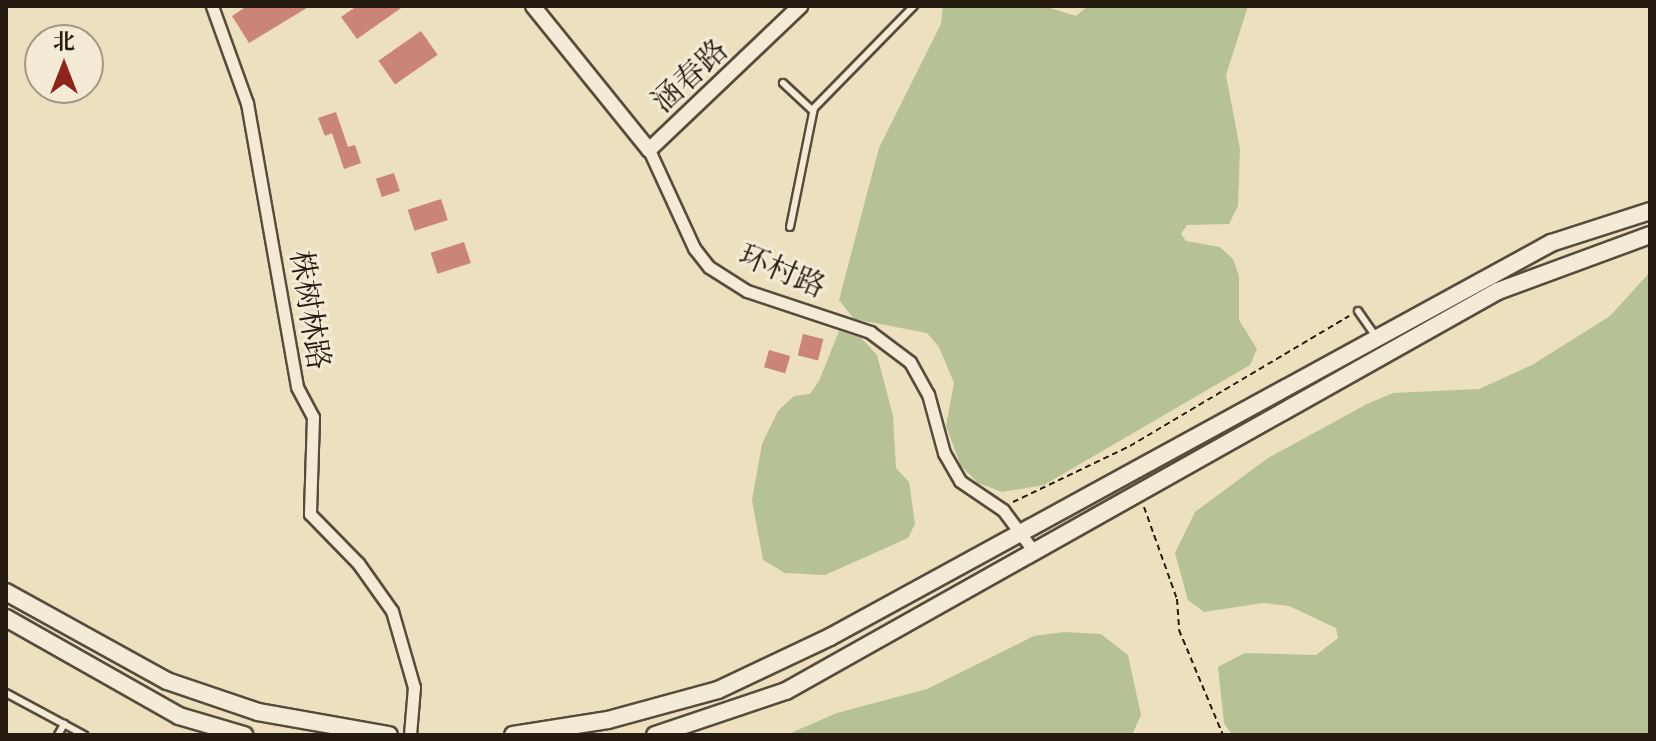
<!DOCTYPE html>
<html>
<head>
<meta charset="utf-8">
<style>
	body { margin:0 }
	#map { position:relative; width:1656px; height:741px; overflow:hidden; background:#ece0bf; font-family:Alegreya,"Noto Serif SC",serif }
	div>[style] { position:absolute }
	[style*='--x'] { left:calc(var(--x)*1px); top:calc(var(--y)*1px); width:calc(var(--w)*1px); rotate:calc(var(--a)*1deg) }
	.green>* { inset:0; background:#b6c293 }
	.building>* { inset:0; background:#cb8478; transform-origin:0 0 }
	.path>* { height:2px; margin-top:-1px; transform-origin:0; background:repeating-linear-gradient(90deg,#251b10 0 6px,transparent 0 10px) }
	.roads { filter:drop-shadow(2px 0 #574c3c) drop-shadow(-2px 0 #574c3c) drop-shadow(0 2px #574c3c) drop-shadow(0 -2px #574c3c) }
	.service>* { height:6px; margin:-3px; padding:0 3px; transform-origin:3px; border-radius:3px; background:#f3ebd5 }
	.minor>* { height:11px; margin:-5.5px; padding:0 5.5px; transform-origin:5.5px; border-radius:5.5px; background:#f3ebd5 }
	.tertiary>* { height:14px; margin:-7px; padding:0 7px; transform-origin:7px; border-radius:7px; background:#f3ebd5 }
	.secondary>* { height:16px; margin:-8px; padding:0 8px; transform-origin:8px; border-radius:8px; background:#f3ebd5 }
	span { translate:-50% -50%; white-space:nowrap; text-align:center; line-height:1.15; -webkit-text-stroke:6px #f3ebd5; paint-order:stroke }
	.street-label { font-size:30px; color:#251b10 }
	.frame { position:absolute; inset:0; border:8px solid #251b10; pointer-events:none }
	.north { position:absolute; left:24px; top:24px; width:80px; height:80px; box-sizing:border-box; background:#f3ebd5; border:2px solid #a19886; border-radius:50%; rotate:0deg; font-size:22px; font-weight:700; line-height:32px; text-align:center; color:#251b10 }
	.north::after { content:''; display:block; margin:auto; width:28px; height:36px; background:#8f2418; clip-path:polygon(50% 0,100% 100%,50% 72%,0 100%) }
</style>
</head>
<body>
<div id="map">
	<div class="green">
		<div style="clip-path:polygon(943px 6px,1044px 6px,1076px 16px,1088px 6px,1248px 6px,1226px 75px,1240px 149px,1238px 206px,1229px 224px,1187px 225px,1181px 234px,1186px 241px,1220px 247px,1233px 259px,1239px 276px,1239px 320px,1257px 349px,1250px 365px,1044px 485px,1002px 492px,978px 483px,961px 466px,946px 426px,954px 383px,939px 347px,927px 333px,854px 319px,839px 300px,879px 148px,941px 24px)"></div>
		<div style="clip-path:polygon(1650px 272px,1650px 735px,1232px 735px,1224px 723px,1218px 667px,1245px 653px,1316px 655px,1338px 638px,1336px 628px,1289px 606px,1263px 603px,1204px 612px,1188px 600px,1175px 553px,1195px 512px,1268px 458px,1367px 404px,1393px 393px,1479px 389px,1532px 365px,1610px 316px)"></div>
		<div style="clip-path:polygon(839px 331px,861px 338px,877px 355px,893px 416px,896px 468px,909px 482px,915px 524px,908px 538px,825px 575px,785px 573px,763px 560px,752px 500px,762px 444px,778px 411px,794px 396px,810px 394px,819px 381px)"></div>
		<div style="clip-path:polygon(1064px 632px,1101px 634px,1128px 655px,1141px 715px,1132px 735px,786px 735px,837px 713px,927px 689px,1034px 636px)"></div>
	</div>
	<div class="building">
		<div style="clip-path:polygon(247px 6px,310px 6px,249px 43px,232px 16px)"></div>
		<div style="clip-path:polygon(357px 6px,404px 6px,357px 39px,341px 17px)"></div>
		<div style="left:421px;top:31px;width:29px;height:52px;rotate:55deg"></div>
		<div style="clip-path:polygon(336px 112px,348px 147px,355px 145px,361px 163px,344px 169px,332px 133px,325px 136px,318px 118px)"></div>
		<div style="left:394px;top:173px;width:19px;height:19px;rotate:72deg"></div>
		<div style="left:441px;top:199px;width:22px;height:35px;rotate:72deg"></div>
		<div style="left:464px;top:242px;width:22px;height:35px;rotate:72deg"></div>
		<div style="left:803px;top:334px;width:21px;height:22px;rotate:14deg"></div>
		<div style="left:769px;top:350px;width:22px;height:18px;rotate:16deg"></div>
	</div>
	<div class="path">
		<div style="--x:1013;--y:502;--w:130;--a:-25.6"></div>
		<div style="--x:1130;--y:446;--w:255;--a:-30.7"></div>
		<div style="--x:1144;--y:507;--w:98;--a:70.3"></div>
		<div style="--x:1177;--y:599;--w:31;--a:86"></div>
		<div style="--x:1179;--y:630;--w:114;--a:67.3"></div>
	</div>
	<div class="roads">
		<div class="service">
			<div style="--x:783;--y:83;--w:41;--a:43"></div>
			<div style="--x:790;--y:227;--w:121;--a:-78.6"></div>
			<div style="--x:814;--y:108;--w:143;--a:-45.6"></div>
			<div style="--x:1358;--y:311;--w:29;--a:55"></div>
			<div style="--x:6;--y:693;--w:89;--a:28.3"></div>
			<div style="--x:58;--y:735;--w:13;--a:-61"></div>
		</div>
		<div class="minor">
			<div style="--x:212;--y:6;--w:103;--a:70.2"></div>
			<div style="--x:247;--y:103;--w:288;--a:80"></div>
			<div style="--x:297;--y:387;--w:34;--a:62"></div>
			<div style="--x:313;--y:417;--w:97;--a:91.8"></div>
			<div style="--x:310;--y:514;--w:69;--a:45.6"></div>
			<div style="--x:358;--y:563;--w:59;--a:54.7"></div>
			<div style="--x:392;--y:611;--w:79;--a:73.9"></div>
			<div style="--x:414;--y:687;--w:48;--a:94.8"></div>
			<div style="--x:649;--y:150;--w:108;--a:65.3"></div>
			<div style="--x:694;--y:248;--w:24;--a:52"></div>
			<div style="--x:709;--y:267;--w:45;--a:32.3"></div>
			<div style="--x:747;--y:291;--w:130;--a:18.4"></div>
			<div style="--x:870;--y:332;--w:50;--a:36.9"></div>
			<div style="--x:910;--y:362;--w:37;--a:61"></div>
			<div style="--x:928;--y:394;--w:61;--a:74.8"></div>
			<div style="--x:944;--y:453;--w:32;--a:60"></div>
			<div style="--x:960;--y:481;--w:52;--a:34"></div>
			<div style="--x:1003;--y:510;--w:49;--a:53.4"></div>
		</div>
		<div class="tertiary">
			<div style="--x:533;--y:6;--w:185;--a:51.1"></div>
			<div style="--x:649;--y:150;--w:209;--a:-43.6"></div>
		</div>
		<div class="secondary">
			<div style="--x:6;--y:592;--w:184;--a:28.9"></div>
			<div style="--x:167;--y:681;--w:96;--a:18.8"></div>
			<div style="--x:258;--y:712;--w:133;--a:10"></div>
			<div style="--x:6;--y:618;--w:199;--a:29.5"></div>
			<div style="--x:179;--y:716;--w:68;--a:16.3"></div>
			<div style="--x:513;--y:735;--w:96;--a:-9"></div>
			<div style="--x:608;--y:720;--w:114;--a:-15.3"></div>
			<div style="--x:718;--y:690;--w:124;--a:-25.3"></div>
			<div style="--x:830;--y:637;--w:822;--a:-28.65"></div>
			<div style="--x:1551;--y:243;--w:104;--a:-17.9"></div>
			<div style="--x:655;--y:735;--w:138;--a:-18.6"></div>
			<div style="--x:786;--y:691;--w:817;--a:-29.33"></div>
			<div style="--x:1498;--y:291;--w:162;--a:-20.2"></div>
		</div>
	</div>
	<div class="street-label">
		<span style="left:690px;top:76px;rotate:-43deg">涵春路</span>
		<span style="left:782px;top:271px;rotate:23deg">环村路</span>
		<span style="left:310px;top:310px;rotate:81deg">株树林路</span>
	</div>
	<div class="frame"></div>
	<div class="north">北</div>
</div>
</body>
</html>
